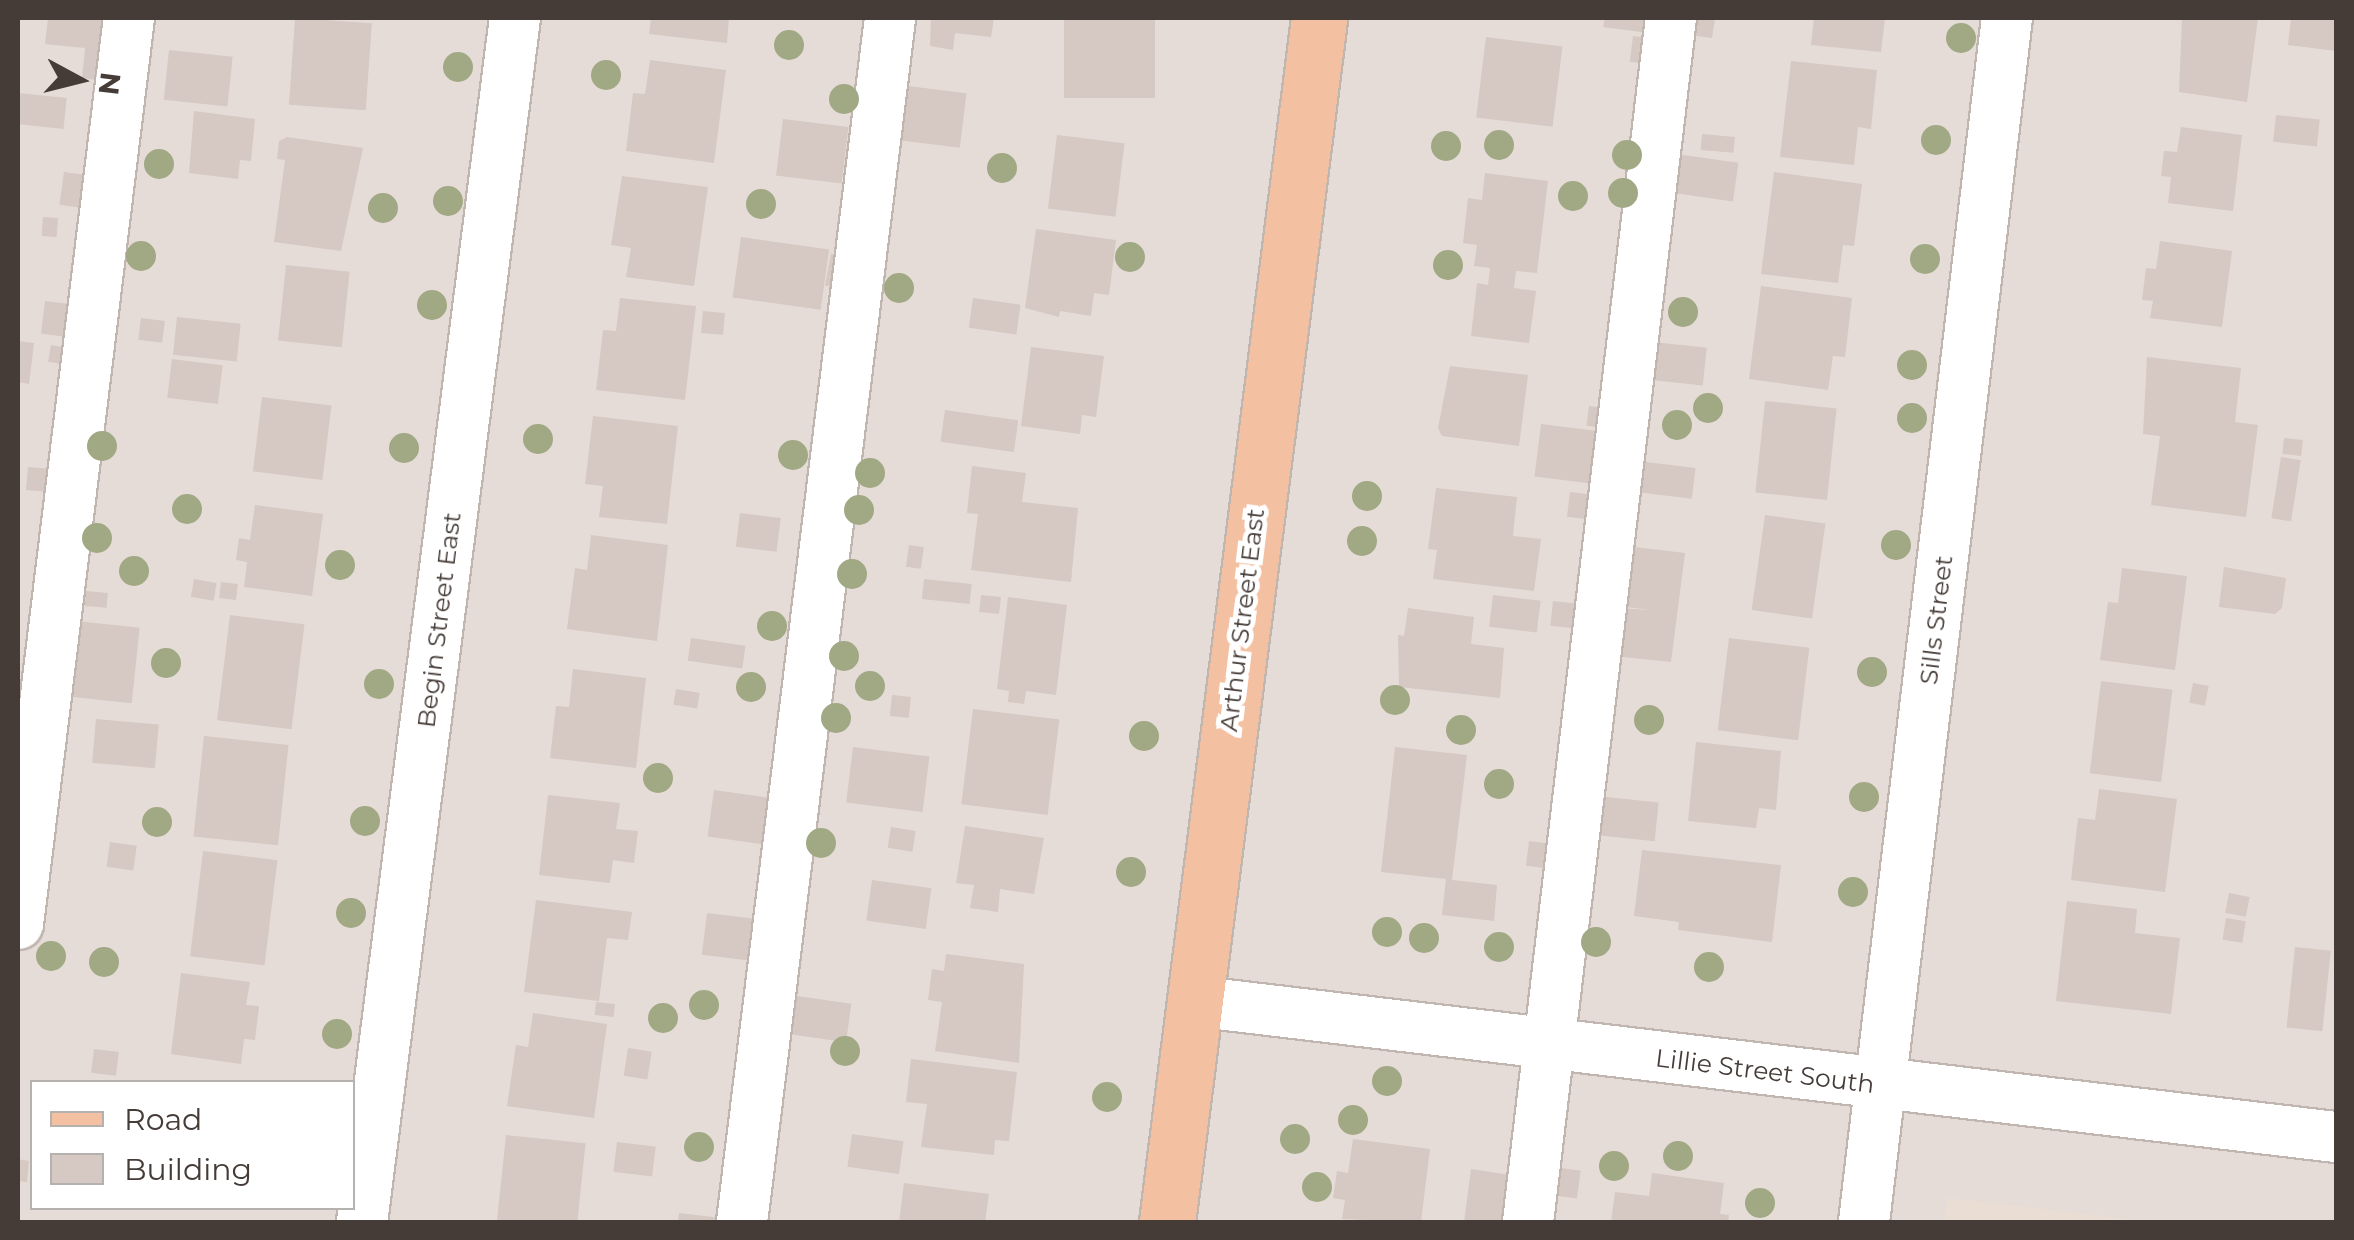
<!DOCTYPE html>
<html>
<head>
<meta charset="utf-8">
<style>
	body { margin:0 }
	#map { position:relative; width:2354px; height:1240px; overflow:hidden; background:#f2ece9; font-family:Montserrat,sans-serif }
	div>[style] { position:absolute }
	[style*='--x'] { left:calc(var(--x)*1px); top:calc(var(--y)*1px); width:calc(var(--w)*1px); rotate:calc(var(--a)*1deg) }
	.residential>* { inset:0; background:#e6dcd7 }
	.education>* { inset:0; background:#eaddd4 }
	.building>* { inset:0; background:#d6c8c2; transform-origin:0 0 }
	.roads { filter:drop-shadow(2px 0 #c0b5af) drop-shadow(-2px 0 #c0b5af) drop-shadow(0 2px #c0b5af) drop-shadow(0 -2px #c0b5af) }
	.minor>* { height:50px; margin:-25px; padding:0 25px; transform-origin:25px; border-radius:25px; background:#fff }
	.major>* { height:55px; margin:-27.5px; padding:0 27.5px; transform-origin:27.5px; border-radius:27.5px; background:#f3c0a1 }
	.trees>* { width:30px; height:30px; margin:-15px; border-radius:50%; background:#a1a884 }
	span { translate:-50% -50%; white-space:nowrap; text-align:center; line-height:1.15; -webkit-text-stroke:10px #fff; paint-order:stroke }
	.street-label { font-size:25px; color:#453c38 }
	.frame { position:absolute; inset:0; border:20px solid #453c38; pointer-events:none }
	.legend { position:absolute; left:30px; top:1080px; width:325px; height:130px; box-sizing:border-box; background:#fff; border:2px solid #b5b1af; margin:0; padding:12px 18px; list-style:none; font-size:30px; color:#453c38 }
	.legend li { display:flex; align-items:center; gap:20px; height:50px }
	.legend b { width:50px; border:2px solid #b5b1af }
	.north { position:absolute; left:30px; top:30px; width:100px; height:100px; -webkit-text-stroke:8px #fff; paint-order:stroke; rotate:97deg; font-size:28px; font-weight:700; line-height:40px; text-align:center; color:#453c38 }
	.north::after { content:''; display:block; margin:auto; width:35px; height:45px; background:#453c38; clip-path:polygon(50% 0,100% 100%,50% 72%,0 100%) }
</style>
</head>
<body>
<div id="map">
	<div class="residential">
		<div style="clip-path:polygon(evenodd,18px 18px,2336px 18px,2336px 1222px,18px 1222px,18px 18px,32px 1082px,352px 1082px,352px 1208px,32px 1208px,32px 1082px)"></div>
	</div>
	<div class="education">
		<div style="clip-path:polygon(1948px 1198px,2154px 1222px,1944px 1222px)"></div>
	</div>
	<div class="building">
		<div style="clip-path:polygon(48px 18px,112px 18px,105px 81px,82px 78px,85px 48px,45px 44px)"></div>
		<div style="left:295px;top:18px;width:77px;height:87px;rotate:4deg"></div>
		<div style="clip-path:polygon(651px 18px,729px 18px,727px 43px,649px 34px)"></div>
		<div style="clip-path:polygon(931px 18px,994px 18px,991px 37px,955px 33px,953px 50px,930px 46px)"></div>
		<div style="left:1064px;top:18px;width:91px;height:80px"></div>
		<div style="clip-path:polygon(1605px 18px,1667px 18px,1664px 35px,1603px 27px)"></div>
		<div style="clip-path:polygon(1692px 18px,1715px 18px,1712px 38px,1689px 35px)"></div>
		<div style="clip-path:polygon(1814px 18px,1885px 18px,1881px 52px,1811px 45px)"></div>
		<div style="clip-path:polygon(2182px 18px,2258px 18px,2247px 102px,2179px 92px)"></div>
		<div style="clip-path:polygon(2291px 18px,2336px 18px,2336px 51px,2288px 45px)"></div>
		<div style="left:1633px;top:36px;width:25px;height:26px;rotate:7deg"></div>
		<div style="left:1486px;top:37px;width:77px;height:81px;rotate:7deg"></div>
		<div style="left:169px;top:50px;width:64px;height:50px;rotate:6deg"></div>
		<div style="clip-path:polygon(650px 60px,726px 70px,714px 163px,626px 151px,633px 93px,645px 94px)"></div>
		<div style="clip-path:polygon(1791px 61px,1877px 70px,1871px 129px,1858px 127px,1854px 165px,1780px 157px)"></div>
		<div style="left:900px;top:85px;width:67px;height:55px;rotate:7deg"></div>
		<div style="left:18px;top:93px;width:49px;height:31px;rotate:6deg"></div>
		<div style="clip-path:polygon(194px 111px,255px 119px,251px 161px,240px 160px,238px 179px,189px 173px)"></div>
		<div style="left:2276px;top:115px;width:44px;height:27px;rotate:6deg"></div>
		<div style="left:783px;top:119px;width:66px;height:57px;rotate:7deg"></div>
		<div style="clip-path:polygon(2181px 127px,2242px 135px,2233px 211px,2168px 203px,2171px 177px,2161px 176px,2164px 151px,2177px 152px)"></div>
		<div style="left:1702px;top:134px;width:33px;height:16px;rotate:5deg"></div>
		<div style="left:1057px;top:135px;width:68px;height:74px;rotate:7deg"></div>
		<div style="clip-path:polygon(287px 137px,363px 148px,341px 251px,274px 242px,285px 160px,277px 159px,279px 141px)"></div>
		<div style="left:1676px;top:154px;width:63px;height:39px;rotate:8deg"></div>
		<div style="left:64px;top:172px;width:27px;height:33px;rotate:8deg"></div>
		<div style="clip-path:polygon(1774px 172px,1862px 184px,1854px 246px,1843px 245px,1838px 283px,1761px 274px)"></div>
		<div style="clip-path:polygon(1485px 173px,1548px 181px,1537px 273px,1516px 271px,1514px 288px,1536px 291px,1529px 343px,1471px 336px,1477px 283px,1488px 285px,1490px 268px,1474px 266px,1477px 245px,1463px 243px,1468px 198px,1482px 200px)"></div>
		<div style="clip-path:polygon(622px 176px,708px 187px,694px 286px,626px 277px,631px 248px,611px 245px)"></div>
		<div style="left:43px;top:217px;width:15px;height:19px;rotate:4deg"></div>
		<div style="clip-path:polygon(1036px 229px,1116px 240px,1109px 295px,1094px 293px,1091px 316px,1060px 311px,1059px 317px,1025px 308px)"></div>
		<div style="left:741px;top:237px;width:89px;height:61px;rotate:8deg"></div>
		<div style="clip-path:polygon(2160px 241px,2232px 251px,2222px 327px,2150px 318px,2153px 301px,2142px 300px,2146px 268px,2156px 269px)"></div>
		<div style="left:831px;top:254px;width:16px;height:32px;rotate:11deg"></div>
		<div style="left:286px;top:265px;width:64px;height:76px;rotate:6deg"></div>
		<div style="clip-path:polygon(1761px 286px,1852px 298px,1845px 357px,1833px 356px,1828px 390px,1749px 379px)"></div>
		<div style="clip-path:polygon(620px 298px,696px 306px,685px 400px,596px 390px,603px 330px,616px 331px)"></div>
		<div style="left:973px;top:298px;width:48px;height:30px;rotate:8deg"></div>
		<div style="left:45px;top:301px;width:23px;height:33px;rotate:7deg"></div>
		<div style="left:703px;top:311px;width:22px;height:22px;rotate:5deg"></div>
		<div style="left:177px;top:317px;width:64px;height:38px;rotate:6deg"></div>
		<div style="left:141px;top:318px;width:24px;height:22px;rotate:7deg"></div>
		<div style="clip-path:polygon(18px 341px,34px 343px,29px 384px,18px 382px)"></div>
		<div style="left:1653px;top:342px;width:54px;height:38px;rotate:6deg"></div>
		<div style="left:51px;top:345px;width:22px;height:17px;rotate:10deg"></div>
		<div style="clip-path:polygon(1031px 347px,1104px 356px,1096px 417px,1082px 415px,1080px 434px,1021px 426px)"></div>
		<div style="clip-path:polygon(2147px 357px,2241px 368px,2235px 422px,2258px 425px,2246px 517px,2151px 505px,2160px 436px,2143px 434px)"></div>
		<div style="left:172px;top:359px;width:51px;height:39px;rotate:7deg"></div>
		<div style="clip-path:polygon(1450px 366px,1528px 375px,1519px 446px,1442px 436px,1438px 428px)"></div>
		<div style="left:262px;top:397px;width:70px;height:75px;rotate:7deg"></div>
		<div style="left:1765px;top:401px;width:72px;height:92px;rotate:6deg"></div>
		<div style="left:1589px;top:406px;width:24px;height:20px;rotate:7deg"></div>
		<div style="left:945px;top:410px;width:74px;height:32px;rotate:8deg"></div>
		<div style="clip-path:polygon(593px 416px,678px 426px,667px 524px,599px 517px,603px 486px,585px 484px)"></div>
		<div style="left:1541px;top:424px;width:65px;height:53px;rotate:7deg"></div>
		<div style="left:2284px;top:438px;width:19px;height:16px;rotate:6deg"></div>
		<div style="left:2281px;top:457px;width:20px;height:62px;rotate:9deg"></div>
		<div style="left:1638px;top:461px;width:58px;height:31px;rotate:7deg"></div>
		<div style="clip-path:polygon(972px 466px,1026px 473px,1022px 502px,1078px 508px,1071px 582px,971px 570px,978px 514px,967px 513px)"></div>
		<div style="left:28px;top:467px;width:21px;height:23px;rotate:5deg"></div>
		<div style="clip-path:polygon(1436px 488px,1517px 497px,1513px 536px,1541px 539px,1534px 591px,1433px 579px,1437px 550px,1428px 549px)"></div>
		<div style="left:1570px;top:492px;width:31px;height:25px;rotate:7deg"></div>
		<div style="clip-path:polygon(255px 505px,323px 514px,312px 596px,244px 587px,247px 562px,236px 560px,239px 538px,250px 540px)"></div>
		<div style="left:740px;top:513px;width:41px;height:34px;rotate:7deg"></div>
		<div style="left:1765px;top:515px;width:61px;height:96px;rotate:8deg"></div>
		<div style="clip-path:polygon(591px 535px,668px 545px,657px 641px,567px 629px,575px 568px,587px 570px)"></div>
		<div style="left:909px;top:545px;width:15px;height:22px;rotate:8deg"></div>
		<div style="clip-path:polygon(1626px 546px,1685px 553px,1671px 662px,1614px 656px,1619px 608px,1651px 610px,1618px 606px)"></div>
		<div style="clip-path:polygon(2224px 567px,2286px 578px,2282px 608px,2275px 614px,2219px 607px)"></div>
		<div style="clip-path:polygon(2122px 568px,2187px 576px,2175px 670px,2100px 660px,2108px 602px,2118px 603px)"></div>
		<div style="left:194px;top:579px;width:23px;height:18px;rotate:10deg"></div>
		<div style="left:924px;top:579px;width:48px;height:20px;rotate:6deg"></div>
		<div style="left:221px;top:582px;width:17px;height:16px;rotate:7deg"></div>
		<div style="left:86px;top:591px;width:22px;height:15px;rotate:5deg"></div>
		<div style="left:981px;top:595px;width:20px;height:17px;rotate:6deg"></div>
		<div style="left:1493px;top:595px;width:48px;height:32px;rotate:7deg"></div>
		<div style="clip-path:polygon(1008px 597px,1067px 605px,1056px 695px,1026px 691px,1024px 704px,1008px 702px,1009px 691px,997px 689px)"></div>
		<div style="left:1553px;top:601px;width:31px;height:25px;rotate:6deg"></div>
		<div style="clip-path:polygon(1408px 608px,1474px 617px,1471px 644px,1504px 648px,1500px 698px,1399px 687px,1398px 635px,1404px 636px)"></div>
		<div style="left:230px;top:615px;width:75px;height:106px;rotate:7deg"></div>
		<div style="left:76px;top:621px;width:64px;height:76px;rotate:6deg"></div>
		<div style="left:691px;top:638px;width:55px;height:23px;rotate:8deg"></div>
		<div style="left:1729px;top:638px;width:81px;height:93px;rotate:7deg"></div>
		<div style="clip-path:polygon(573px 669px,646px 678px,636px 768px,550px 758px,556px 706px,569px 707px)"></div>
		<div style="left:2101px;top:681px;width:72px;height:93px;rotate:7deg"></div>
		<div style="left:2193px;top:683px;width:16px;height:20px;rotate:11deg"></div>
		<div style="left:676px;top:689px;width:24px;height:16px;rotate:9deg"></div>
		<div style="left:892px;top:695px;width:19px;height:21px;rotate:6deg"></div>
		<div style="left:973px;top:709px;width:87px;height:96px;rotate:7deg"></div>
		<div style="left:96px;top:719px;width:63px;height:44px;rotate:5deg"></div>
		<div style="left:204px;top:736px;width:85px;height:101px;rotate:6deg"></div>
		<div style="clip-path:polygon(1696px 742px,1781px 751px,1776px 810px,1759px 808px,1756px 828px,1688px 821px)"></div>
		<div style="left:853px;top:747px;width:77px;height:56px;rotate:7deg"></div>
		<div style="clip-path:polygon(1395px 747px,1467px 755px,1452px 880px,1497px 885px,1494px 921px,1442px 915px,1446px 879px,1381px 872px)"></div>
		<div style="clip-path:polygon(2099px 789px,2177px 799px,2165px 892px,2071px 880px,2078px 818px,2095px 820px)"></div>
		<div style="left:714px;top:790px;width:70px;height:47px;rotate:8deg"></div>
		<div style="clip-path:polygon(548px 795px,620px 803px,616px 829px,638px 831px,634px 863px,613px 860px,610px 883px,539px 875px)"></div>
		<div style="left:1597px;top:796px;width:62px;height:39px;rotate:6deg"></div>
		<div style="clip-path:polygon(965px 826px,1044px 838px,1034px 894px,1000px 889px,998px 912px,970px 908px,974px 885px,956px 883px)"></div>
		<div style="left:891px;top:827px;width:25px;height:21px;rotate:9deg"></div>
		<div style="left:1529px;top:841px;width:24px;height:25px;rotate:7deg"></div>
		<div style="left:110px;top:842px;width:27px;height:25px;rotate:8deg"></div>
		<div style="clip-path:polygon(1642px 850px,1781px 865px,1772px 942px,1678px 930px,1679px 922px,1634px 916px)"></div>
		<div style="left:203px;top:851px;width:75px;height:106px;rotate:7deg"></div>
		<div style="left:872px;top:880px;width:60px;height:41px;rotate:8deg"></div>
		<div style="left:2229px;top:893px;width:21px;height:20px;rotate:11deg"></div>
		<div style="clip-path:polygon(536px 900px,632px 912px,628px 940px,607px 938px,599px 1001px,524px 992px)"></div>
		<div style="clip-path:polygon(2067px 901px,2137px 909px,2135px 933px,2180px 938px,2171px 1014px,2056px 1001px)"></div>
		<div style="left:707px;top:913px;width:56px;height:42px;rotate:7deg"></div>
		<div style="left:2226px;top:918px;width:20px;height:22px;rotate:9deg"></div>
		<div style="left:2295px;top:947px;width:36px;height:81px;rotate:6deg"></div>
		<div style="clip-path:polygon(946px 954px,1024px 964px,1019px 1063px,935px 1051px,942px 1002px,928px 1000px,932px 969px,944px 971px)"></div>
		<div style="clip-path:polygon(181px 973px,250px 982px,246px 1005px,259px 1006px,255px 1040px,244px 1039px,241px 1064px,171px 1054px)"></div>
		<div style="left:790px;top:995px;width:62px;height:39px;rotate:8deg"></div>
		<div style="left:596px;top:1002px;width:19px;height:13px;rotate:6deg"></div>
		<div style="clip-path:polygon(533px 1013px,607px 1024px,594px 1118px,507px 1106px,516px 1045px,528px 1047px)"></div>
		<div style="left:628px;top:1048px;width:24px;height:28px;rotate:9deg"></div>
		<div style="left:94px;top:1049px;width:25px;height:24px;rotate:7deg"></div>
		<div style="clip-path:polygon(911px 1059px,1017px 1072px,1009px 1141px,995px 1140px,994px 1155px,921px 1147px,927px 1104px,906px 1102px)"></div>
		<div style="left:852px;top:1134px;width:52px;height:33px;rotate:8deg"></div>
		<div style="left:506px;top:1135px;width:80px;height:87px;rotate:6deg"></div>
		<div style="clip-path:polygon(1353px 1139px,1430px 1149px,1421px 1222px,1342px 1219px,1345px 1200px,1333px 1198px,1337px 1171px,1348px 1173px)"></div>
		<div style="left:617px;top:1142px;width:39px;height:30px;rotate:7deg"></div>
		<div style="clip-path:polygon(18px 1159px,29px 1161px,27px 1182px,18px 1181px)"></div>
		<div style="left:1554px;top:1167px;width:27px;height:28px;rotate:8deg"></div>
		<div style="clip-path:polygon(1471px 1169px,1523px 1177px,1517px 1222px,1464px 1222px)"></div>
		<div style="clip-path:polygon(1652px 1173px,1724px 1183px,1720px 1214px,1729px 1215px,1728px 1222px,1611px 1222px,1615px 1192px,1649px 1196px)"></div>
		<div style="clip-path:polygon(904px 1183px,989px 1194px,985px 1222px,899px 1222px)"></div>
		<div style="clip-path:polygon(679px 1213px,730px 1219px,730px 1222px,678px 1222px)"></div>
	</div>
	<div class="roads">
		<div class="minor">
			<div style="--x:18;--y:924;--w:913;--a:-83.02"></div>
			<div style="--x:1193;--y:1001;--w:1151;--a:6.79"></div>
			<div style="--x:362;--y:1222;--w:1214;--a:-82.76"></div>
			<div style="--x:742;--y:1222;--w:1213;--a:-82.99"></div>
			<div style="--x:1528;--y:1222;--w:1212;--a:-83.23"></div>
			<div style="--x:1864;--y:1222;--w:1212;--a:-83.23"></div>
		</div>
		<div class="major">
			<div style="--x:1167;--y:1222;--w:1214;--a:-82.8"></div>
		</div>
	</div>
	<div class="trees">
		<div style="left:1961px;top:38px"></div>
		<div style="left:789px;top:45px"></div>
		<div style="left:458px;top:67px"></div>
		<div style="left:606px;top:75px"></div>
		<div style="left:844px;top:99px"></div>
		<div style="left:1936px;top:140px"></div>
		<div style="left:1499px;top:145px"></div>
		<div style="left:1446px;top:146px"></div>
		<div style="left:1627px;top:155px"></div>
		<div style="left:159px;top:164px"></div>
		<div style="left:1002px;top:168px"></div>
		<div style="left:1623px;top:193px"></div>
		<div style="left:1573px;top:196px"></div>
		<div style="left:448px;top:201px"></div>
		<div style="left:761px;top:204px"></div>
		<div style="left:383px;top:208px"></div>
		<div style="left:141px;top:256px"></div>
		<div style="left:1130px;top:257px"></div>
		<div style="left:1925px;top:259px"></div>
		<div style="left:1448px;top:265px"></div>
		<div style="left:899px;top:288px"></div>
		<div style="left:432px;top:305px"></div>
		<div style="left:1683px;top:312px"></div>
		<div style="left:1912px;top:365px"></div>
		<div style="left:1708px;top:408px"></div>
		<div style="left:1912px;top:418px"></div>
		<div style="left:1677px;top:425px"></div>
		<div style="left:538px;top:439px"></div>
		<div style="left:102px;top:446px"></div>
		<div style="left:404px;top:448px"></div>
		<div style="left:793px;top:455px"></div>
		<div style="left:870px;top:473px"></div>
		<div style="left:1367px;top:496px"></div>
		<div style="left:187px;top:509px"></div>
		<div style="left:859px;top:510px"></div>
		<div style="left:97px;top:538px"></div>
		<div style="left:1362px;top:541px"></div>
		<div style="left:1896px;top:545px"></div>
		<div style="left:340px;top:565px"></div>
		<div style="left:134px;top:571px"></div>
		<div style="left:852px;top:574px"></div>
		<div style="left:772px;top:626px"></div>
		<div style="left:844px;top:656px"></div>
		<div style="left:166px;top:663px"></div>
		<div style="left:1872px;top:672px"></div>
		<div style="left:379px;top:684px"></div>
		<div style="left:870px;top:686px"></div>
		<div style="left:751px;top:687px"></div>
		<div style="left:1395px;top:700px"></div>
		<div style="left:836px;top:718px"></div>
		<div style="left:1649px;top:720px"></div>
		<div style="left:1461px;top:730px"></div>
		<div style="left:1144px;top:736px"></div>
		<div style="left:658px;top:778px"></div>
		<div style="left:1499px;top:784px"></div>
		<div style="left:1864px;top:797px"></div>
		<div style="left:365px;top:821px"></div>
		<div style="left:157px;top:822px"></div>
		<div style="left:821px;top:843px"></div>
		<div style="left:1131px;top:872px"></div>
		<div style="left:1853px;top:892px"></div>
		<div style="left:351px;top:913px"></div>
		<div style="left:1387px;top:932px"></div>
		<div style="left:1424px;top:938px"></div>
		<div style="left:1596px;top:942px"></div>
		<div style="left:1499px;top:947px"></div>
		<div style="left:51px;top:956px"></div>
		<div style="left:104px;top:962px"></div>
		<div style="left:1709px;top:967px"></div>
		<div style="left:704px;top:1005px"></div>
		<div style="left:663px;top:1018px"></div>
		<div style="left:337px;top:1034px"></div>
		<div style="left:845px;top:1051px"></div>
		<div style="left:1387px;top:1081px"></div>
		<div style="left:1107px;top:1097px"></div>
		<div style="left:1353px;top:1120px"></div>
		<div style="left:1295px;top:1139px"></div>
		<div style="left:699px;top:1147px"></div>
		<div style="left:1678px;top:1156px"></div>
		<div style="left:1614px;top:1166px"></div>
		<div style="left:1317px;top:1187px"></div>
		<div style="left:1760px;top:1203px"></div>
	</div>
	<div class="street-label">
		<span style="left:439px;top:620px;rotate:-83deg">Begin Street East</span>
		<span style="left:1242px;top:620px;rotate:-83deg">Arthur Street East</span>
		<span style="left:1936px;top:620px;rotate:-83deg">Sills Street</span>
		<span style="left:1765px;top:1071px;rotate:7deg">Lillie Street South</span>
	</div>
	<div class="frame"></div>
	<ul class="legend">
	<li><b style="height:12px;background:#f3c0a1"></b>Road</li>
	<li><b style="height:28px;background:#d6c8c2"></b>Building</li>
	</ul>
	<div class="north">N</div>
</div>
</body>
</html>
